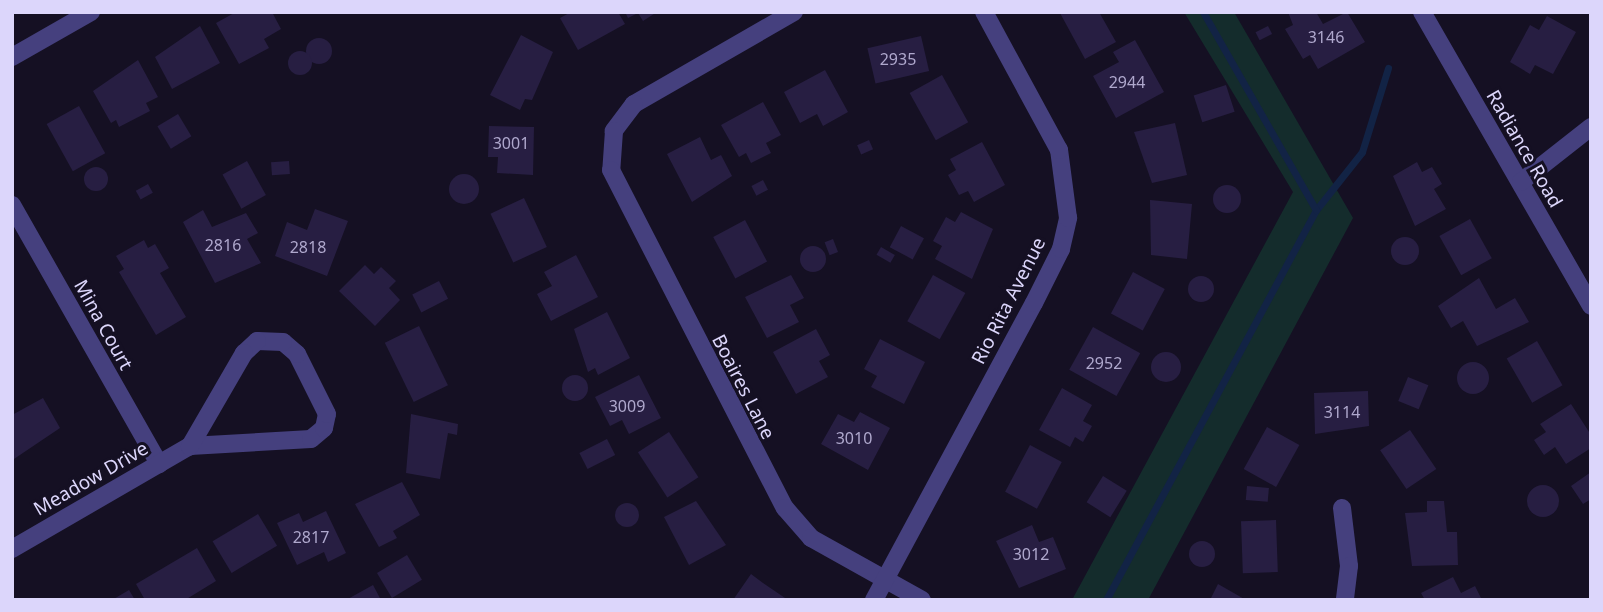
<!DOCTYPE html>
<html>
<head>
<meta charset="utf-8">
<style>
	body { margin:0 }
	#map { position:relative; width:1603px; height:612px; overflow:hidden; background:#151023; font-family:"Noto Sans",sans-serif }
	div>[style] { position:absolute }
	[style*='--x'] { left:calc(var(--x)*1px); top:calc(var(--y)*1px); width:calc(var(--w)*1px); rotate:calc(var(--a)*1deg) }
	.green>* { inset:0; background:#142c2c }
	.stream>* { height:7px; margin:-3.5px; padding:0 3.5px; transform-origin:3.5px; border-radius:3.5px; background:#122345 }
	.building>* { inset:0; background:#271e42; transform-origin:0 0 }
	.round { border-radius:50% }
	.minor>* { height:18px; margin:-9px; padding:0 9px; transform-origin:9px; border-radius:9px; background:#45407e }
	span { translate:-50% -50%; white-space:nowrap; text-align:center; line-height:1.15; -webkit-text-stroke:6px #151023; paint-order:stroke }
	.number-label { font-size:16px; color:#afa8cd }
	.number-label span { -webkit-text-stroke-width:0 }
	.street-label { font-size:19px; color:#dcd6fb }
	.frame { position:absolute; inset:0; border:14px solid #dcd6fb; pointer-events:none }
</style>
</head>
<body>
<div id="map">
	<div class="green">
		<div style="clip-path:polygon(1184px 12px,1234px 12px,1353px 218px,1148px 600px,1072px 600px,1293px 192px)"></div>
	</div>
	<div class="stream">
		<div style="--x:1316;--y:210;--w:74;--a:-51.6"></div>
		<div style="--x:1362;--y:152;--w:88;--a:-72.8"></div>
		<div style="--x:1106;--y:600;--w:443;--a:-61.7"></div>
		<div style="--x:1316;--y:210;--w:228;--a:-119.7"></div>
	</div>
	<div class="building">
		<div style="clip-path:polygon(236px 12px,272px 12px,281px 29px,264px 39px,269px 48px,239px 64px,216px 23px)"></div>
		<div style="clip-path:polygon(571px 12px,618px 12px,625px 24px,578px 50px,560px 18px)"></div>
		<div style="clip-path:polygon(625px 12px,657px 12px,643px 21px,638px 13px,628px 18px)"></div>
		<div style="clip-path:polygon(1099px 12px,1116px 42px,1085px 59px,1060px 13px)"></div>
		<div style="clip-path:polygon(1288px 12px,1316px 12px,1323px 24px,1347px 12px,1365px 42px,1318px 69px,1310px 55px,1303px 59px,1285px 29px,1293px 25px)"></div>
		<div style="clip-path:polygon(1547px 16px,1576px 32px,1553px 74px,1535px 65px,1530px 74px,1510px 62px,1530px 25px,1539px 30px)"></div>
		<div style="clip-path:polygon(200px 26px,220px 63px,172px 89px,155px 57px)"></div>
		<div style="left:1268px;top:26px;width:9px;height:14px;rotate:63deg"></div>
		<div style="clip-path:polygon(521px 35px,553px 52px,532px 100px,525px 99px,520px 110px,490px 95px)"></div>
		<div style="left:921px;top:36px;width:36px;height:55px;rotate:77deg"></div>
		<div class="round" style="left:306px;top:38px;width:26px;height:26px"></div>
		<div style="clip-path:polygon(1135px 40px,1164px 92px,1116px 118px,1093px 76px,1119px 62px,1113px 52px)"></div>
		<div class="round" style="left:288px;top:51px;width:24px;height:24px"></div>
		<div style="clip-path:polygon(138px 60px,158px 97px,146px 103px,150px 111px,119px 127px,116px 120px,111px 123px,93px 91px)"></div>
		<div style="clip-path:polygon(825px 70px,848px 112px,823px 126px,817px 114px,800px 123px,784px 92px)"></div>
		<div style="left:942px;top:75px;width:54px;height:37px;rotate:61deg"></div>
		<div style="left:1226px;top:85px;width:28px;height:34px;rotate:72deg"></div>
		<div style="clip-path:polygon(763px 102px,781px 135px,766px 143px,771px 153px,751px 163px,746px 153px,739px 157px,721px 125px)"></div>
		<div style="left:79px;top:106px;width:54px;height:37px;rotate:61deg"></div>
		<div style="left:178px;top:114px;width:26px;height:24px;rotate:59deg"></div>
		<div style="clip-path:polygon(1175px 123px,1187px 175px,1152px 183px,1134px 132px)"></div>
		<div style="clip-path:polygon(489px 126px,534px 127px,533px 175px,497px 173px,498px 157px,488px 157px)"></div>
		<div style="clip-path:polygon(700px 137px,711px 160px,721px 155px,732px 176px,692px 202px,667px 154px)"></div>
		<div style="left:869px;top:140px;width:10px;height:13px;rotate:66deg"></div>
		<div style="clip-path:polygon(982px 142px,1005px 185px,974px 202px,968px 191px,959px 195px,948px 175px,956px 170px,950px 159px)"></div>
		<div style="left:247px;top:161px;width:39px;height:28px;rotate:61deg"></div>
		<div style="left:289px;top:161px;width:13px;height:18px;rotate:86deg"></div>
		<div style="clip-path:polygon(1417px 162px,1422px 172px,1432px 167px,1442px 184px,1434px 189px,1446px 209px,1415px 226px,1393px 176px)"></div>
		<div class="round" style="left:84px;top:167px;width:24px;height:24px"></div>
		<div class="round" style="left:449px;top:174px;width:30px;height:30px"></div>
		<div style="left:763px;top:180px;width:11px;height:13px;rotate:63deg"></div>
		<div style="left:148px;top:184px;width:10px;height:14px;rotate:61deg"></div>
		<div class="round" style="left:1213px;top:185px;width:28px;height:28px"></div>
		<div style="left:524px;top:198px;width:54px;height:37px;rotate:65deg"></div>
		<div style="clip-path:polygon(1150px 200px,1192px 204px,1187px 259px,1151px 255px)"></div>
		<div style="clip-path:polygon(315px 209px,348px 221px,327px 276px,275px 256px,287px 222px,307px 230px)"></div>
		<div style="clip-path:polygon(203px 210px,212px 227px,246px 213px,258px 233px,247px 239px,261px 263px,215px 283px,183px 222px)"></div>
		<div style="clip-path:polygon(961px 212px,993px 229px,972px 279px,935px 259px,942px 246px,933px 241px,946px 217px,955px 222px)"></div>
		<div style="left:1470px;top:219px;width:45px;height:35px;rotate:61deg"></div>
		<div style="left:745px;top:220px;width:47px;height:36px;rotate:62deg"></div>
		<div style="left:901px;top:226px;width:26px;height:24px;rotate:28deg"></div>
		<div class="round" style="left:1391px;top:237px;width:28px;height:28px"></div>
		<div style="left:833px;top:239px;width:14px;height:9px;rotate:69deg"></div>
		<div style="clip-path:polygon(144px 240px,148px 248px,155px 244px,169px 268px,160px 273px,186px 317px,156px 335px,119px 272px,124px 269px,116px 256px)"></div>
		<div class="round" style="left:800px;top:246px;width:26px;height:26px"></div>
		<div style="left:881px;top:247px;width:16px;height:9px;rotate:30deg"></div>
		<div style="clip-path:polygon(576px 255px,598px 297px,551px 321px,537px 294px,552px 286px,544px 272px)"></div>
		<div style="clip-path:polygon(365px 265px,374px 274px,381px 267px,396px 281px,389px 288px,400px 300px,375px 326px,339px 291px)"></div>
		<div style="left:1133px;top:272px;width:36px;height:47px;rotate:28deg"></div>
		<div style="clip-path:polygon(791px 275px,804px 298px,790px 305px,799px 322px,767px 338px,745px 297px)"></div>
		<div style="left:933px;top:275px;width:37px;height:53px;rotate:29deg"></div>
		<div class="round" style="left:1188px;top:276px;width:26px;height:26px"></div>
		<div style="clip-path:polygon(1479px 278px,1496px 309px,1515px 298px,1529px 322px,1477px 346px,1463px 321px,1451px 328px,1438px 306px)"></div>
		<div style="left:439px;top:281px;width:20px;height:30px;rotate:63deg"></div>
		<div style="clip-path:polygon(607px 312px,630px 358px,598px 375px,595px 368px,588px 372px,574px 329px)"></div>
		<div style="left:419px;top:326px;width:66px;height:38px;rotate:64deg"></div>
		<div style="left:1093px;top:327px;width:54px;height:49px;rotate:29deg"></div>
		<div style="clip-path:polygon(816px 329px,830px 355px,819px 361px,828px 377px,796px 394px,773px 352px)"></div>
		<div style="clip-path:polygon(880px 339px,925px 362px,904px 404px,871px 387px,877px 376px,864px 369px)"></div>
		<div style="left:1537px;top:341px;width:51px;height:35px;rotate:60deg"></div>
		<div class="round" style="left:1151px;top:352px;width:30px;height:30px"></div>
		<div class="round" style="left:1457px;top:362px;width:32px;height:32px"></div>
		<div style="clip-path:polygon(639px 375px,661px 418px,629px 434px,622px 420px,610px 426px,595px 397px)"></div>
		<div class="round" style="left:562px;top:375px;width:26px;height:26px"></div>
		<div style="left:1408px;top:377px;width:22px;height:26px;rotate:22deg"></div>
		<div style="clip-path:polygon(1062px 388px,1092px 405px,1083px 421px,1092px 426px,1083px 442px,1075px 437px,1070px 447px,1039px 430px)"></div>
		<div style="clip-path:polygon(1368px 391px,1369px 426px,1315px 434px,1314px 393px)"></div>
		<div style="clip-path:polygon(43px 398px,60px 428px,14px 459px,12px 415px)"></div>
		<div style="clip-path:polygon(1571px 404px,1591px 435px,1591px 448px,1566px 464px,1555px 447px,1544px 455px,1534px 440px,1546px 432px,1540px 424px)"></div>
		<div style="clip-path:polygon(860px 412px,890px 428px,868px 470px,821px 444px,838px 414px,854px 422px)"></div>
		<div style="clip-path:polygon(411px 414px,458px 424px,457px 435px,448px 433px,440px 479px,406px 473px)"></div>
		<div style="left:1267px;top:427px;width:37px;height:48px;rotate:29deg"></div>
		<div style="left:1410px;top:430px;width:47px;height:36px;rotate:56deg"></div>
		<div style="left:669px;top:432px;width:54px;height:37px;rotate:57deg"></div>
		<div style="left:607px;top:439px;width:18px;height:31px;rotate:63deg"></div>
		<div style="left:1030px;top:445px;width:36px;height:53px;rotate:28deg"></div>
		<div style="clip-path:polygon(1591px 472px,1591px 499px,1583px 504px,1571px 486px)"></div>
		<div style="left:1103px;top:476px;width:28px;height:31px;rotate:32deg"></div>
		<div style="clip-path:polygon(402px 482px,420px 515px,393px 531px,397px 538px,379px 547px,355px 504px)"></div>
		<div class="round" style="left:1527px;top:485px;width:32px;height:32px"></div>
		<div style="left:1247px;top:486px;width:22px;height:14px;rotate:5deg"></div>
		<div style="clip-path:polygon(696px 501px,726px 545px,689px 565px,664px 517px)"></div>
		<div style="clip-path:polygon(1427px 501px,1444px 501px,1447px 532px,1457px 532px,1458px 565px,1412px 566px,1405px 513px,1427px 512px)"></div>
		<div class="round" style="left:615px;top:503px;width:24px;height:24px"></div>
		<div style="clip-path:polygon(326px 511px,346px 553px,328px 562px,324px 552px,297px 565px,277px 523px,299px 513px,303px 522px)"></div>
		<div style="left:258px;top:514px;width:37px;height:53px;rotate:59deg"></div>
		<div style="left:1276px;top:520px;width:52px;height:35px;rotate:88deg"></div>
		<div style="clip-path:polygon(1032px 525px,1039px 542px,1053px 537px,1066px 569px,1019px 588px,996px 541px)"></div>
		<div class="round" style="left:1189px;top:541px;width:26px;height:26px"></div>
		<div style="clip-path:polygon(197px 548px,216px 581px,185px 600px,145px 600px,136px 584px)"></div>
		<div style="left:407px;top:555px;width:29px;height:35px;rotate:59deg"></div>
		<div style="clip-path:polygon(751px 574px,763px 583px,788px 600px,733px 600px)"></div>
		<div style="clip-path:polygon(1453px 577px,1461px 593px,1475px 586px,1482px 600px,1425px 600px,1421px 593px)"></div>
		<div style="clip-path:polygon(1218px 584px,1246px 600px,1210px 600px)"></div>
		<div style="clip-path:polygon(373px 585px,381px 600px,346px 600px)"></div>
		<div style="clip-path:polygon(129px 590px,135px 600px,112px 600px)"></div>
	</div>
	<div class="minor">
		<div style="--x:794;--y:12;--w:185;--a:150.1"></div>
		<div style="--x:634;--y:104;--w:34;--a:127"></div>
		<div style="--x:614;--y:131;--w:39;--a:94"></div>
		<div style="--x:611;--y:170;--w:380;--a:62.8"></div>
		<div style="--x:785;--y:508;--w:40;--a:49"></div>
		<div style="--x:811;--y:538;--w:127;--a:29.2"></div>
		<div style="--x:1422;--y:12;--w:339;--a:60.1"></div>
		<div style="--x:12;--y:57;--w:91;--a:-29.7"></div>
		<div style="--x:1521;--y:182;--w:89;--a:-38.2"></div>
		<div style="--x:12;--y:205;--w:298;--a:60.4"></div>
		<div style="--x:1342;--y:508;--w:58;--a:83.1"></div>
		<div style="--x:1349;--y:566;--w:34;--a:97"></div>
		<div style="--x:12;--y:549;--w:206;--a:-30.1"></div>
		<div style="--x:190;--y:446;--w:121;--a:-3.3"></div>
		<div style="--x:311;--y:439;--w:17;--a:-40"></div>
		<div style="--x:324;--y:428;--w:14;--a:-78"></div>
		<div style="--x:327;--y:414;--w:67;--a:-116.6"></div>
		<div style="--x:297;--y:354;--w:18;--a:-139"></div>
		<div style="--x:283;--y:342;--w:26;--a:-178"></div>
		<div style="--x:257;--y:341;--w:18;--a:137"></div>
		<div style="--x:244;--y:353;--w:108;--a:120.1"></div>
		<div style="--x:874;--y:600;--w:337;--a:-61.7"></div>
		<div style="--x:1034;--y:303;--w:60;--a:-63.4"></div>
		<div style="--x:1061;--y:249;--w:32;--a:-77"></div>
		<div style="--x:1068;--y:218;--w:69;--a:-97.5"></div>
		<div style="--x:1059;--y:150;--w:157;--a:-118.5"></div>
	</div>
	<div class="number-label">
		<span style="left:1326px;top:37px">3146</span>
		<span style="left:898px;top:59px">2935</span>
		<span style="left:1127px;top:82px">2944</span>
		<span style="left:511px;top:143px">3001</span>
		<span style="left:223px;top:245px">2816</span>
		<span style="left:308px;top:247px">2818</span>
		<span style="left:1104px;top:363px">2952</span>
		<span style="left:627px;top:406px">3009</span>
		<span style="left:1342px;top:412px">3114</span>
		<span style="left:854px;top:438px">3010</span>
		<span style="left:311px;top:537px">2817</span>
		<span style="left:1031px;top:554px">3012</span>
	</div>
	<div class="street-label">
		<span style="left:1524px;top:149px;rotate:60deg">Radiance Road</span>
		<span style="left:1009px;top:301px;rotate:-63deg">Rio Rita Avenue</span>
		<span style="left:103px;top:325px;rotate:61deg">Mina Court</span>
		<span style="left:743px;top:387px;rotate:63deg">Boaires Lane</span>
		<span style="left:91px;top:479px;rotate:-30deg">Meadow Drive</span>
	</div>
	<div class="frame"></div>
</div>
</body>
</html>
